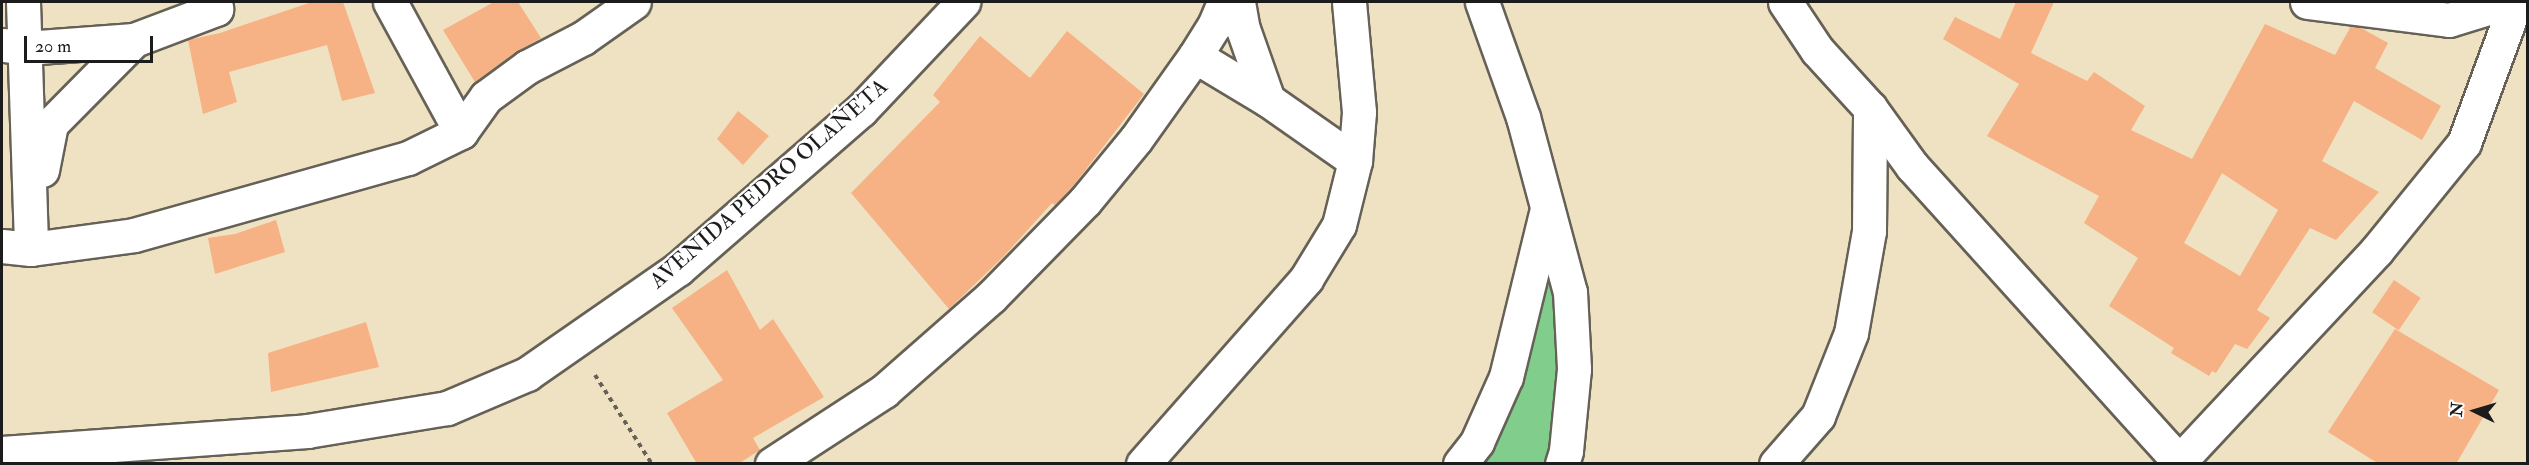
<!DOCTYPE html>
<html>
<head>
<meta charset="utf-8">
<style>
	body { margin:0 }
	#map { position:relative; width:2529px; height:465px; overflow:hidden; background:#efe2c3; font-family:"IM FELL Double Pica",serif }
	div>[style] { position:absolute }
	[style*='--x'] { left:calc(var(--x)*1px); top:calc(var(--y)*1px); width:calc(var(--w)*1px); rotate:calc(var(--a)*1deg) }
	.green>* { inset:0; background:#81ce8c }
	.building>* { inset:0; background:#f6b184; transform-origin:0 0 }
	.path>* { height:4px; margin-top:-2px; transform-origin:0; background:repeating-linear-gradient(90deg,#666156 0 4.5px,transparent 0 9px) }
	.roads { filter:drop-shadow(2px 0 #666156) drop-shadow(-2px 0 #666156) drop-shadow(0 2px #666156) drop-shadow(0 -2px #666156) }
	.minor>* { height:33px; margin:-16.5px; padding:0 16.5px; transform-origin:16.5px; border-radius:16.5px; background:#fff }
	span { translate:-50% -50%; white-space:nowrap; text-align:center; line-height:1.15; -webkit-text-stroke:4.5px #fff; paint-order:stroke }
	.street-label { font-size:22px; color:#1c1c1c }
	.frame { position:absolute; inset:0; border:3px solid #1c1c1c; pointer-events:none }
	.north { position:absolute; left:2445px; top:381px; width:60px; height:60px; -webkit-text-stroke:4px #fff; paint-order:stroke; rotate:275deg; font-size:16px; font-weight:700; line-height:24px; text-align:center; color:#1c1c1c }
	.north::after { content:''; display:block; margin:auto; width:21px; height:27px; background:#1c1c1c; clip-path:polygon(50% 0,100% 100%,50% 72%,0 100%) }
	.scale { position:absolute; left:24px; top:36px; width:129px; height:27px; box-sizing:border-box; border:3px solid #1c1c1c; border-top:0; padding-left:8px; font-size:18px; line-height:21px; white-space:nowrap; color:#1c1c1c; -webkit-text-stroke:4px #fff; paint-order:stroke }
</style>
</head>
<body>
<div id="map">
	<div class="green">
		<div style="clip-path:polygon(1544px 256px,1553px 292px,1559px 335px,1556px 410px,1546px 463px,1483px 464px,1503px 431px,1518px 391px,1536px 317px)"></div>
	</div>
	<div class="building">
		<div style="clip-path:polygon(312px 2px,343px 2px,375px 93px,342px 101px,327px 45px,229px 72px,237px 102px,203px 114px,188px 40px,220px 33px)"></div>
		<div style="clip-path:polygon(494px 2px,518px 2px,541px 38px,516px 52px,475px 82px,443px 30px)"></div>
		<div style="clip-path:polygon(evenodd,2016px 2px,2054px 2px,2031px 53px,2087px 81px,2094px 72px,2145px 106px,2131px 130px,2192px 159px,2265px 24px,2335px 55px,2351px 26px,2361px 28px,2388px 43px,2375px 68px,2441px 106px,2422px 140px,2354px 101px,2322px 161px,2379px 192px,2336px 240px,2310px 228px,2257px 310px,2270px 318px,2247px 349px,2235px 344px,2216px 373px,2212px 371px,2209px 376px,2171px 353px,2174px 348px,2109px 306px,2138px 258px,2084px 223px,2099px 196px,1987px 136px,2019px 84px,1943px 39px,1955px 17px,2000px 39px,2016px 2px,2222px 173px,2278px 210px,2240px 276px,2184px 243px,2222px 173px)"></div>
		<div style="clip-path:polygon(1067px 31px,1144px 94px,1073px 186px,1055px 205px,1052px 203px,1004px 256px,949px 309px,851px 193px,940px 102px,933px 95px,980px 36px,1030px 78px)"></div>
		<div style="clip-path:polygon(738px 111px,769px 136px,743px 165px,717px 139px)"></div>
		<div style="clip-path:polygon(276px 220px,285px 252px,215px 274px,208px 238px,235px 234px)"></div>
		<div style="clip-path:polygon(727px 270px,760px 330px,773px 319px,824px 397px,753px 438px,760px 450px,738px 464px,697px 464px,667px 413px,723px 380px,672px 308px)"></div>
		<div style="left:2394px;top:280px;width:32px;height:39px;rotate:34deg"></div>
		<div style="clip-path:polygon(366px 322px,379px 367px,271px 392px,268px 353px)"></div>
		<div style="clip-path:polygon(2395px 329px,2499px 390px,2456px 464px,2379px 464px,2328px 432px)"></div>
	</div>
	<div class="path">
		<div style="--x:595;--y:375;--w:106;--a:57.4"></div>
	</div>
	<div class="roads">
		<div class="minor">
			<div style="--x:23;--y:2;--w:247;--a:88.1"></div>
			<div style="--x:390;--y:2;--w:148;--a:61.4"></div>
			<div style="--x:1238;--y:2;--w:27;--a:80"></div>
			<div style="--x:1243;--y:29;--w:75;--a:70.6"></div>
			<div style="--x:1482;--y:2;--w:122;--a:70.4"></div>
			<div style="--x:1523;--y:117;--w:181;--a:75"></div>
			<div style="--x:1570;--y:292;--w:77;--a:87"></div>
			<div style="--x:1574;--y:369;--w:82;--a:95.6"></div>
			<div style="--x:1566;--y:451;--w:14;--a:107"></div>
			<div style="--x:1785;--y:2;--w:58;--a:56.3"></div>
			<div style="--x:1817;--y:50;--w:79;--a:47.6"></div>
			<div style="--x:1870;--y:108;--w:72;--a:54.1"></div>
			<div style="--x:1912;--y:166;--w:401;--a:47.9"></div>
			<div style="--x:2307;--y:2;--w:143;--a:7.2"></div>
			<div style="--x:2449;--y:20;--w:61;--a:-17.2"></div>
			<div style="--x:4;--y:45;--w:21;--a:8"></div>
			<div style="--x:25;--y:48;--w:109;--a:-4.2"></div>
			<div style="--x:134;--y:40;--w:88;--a:-20.7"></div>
			<div style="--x:216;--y:9;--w:7;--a:-98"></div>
			<div style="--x:1195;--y:56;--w:85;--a:31.1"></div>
			<div style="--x:1268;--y:100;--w:106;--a:35"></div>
			<div style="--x:42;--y:170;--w:47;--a:-78.9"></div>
			<div style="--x:51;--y:124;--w:118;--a:-45.3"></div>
			<div style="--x:2;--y:246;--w:29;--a:6"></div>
			<div style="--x:31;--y:249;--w:104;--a:-7.7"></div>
			<div style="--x:134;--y:235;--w:285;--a:-15.7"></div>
			<div style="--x:408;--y:158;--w:59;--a:-26.1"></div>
			<div style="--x:461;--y:132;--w:43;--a:-54.5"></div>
			<div style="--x:486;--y:97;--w:51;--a:-36.2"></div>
			<div style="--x:527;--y:67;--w:63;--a:-27.4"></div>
			<div style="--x:583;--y:38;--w:62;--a:-35.2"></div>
			<div style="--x:2;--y:453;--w:306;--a:-4.1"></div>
			<div style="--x:307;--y:431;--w:142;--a:-9.3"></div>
			<div style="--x:447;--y:408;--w:87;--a:-23"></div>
			<div style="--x:527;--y:374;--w:184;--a:-34.8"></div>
			<div style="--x:678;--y:269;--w:242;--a:-41"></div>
			<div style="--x:861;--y:110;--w:149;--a:-46.6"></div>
			<div style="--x:772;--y:464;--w:134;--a:-33.1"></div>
			<div style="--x:884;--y:391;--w:142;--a:-41.3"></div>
			<div style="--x:991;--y:297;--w:134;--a:-45.6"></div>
			<div style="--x:1085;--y:201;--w:80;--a:-50.6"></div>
			<div style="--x:1136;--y:139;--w:102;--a:-54.6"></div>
			<div style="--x:1195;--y:56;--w:36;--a:-58"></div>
			<div style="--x:1214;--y:26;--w:26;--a:-67"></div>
			<div style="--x:1143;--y:464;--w:247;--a:-48.6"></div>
			<div style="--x:1306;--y:279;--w:63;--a:-58.6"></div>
			<div style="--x:1339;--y:225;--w:66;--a:-76"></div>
			<div style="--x:1355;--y:161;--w:49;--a:-85.3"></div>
			<div style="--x:1359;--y:112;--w:110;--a:-95.2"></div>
			<div style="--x:1460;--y:464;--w:28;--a:-52"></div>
			<div style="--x:1477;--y:442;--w:71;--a:-66"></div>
			<div style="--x:1506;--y:377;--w:173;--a:-76.3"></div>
			<div style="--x:1776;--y:464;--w:64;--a:-48.8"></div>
			<div style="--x:1818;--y:416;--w:89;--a:-68.3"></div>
			<div style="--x:1851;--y:333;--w:104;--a:-80"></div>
			<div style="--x:1869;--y:231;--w:123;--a:-89.5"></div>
			<div style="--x:2177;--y:464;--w:293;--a:-46.9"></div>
			<div style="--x:2377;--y:250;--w:138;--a:-50.9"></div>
			<div style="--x:2464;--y:143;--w:150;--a:-69.8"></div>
		</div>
	</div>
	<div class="street-label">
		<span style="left:769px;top:184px;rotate:-41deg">AVENIDA PEDRO OLAÑETA</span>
	</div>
	<div class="frame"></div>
	<div class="north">N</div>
	<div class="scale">20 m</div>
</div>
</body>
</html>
